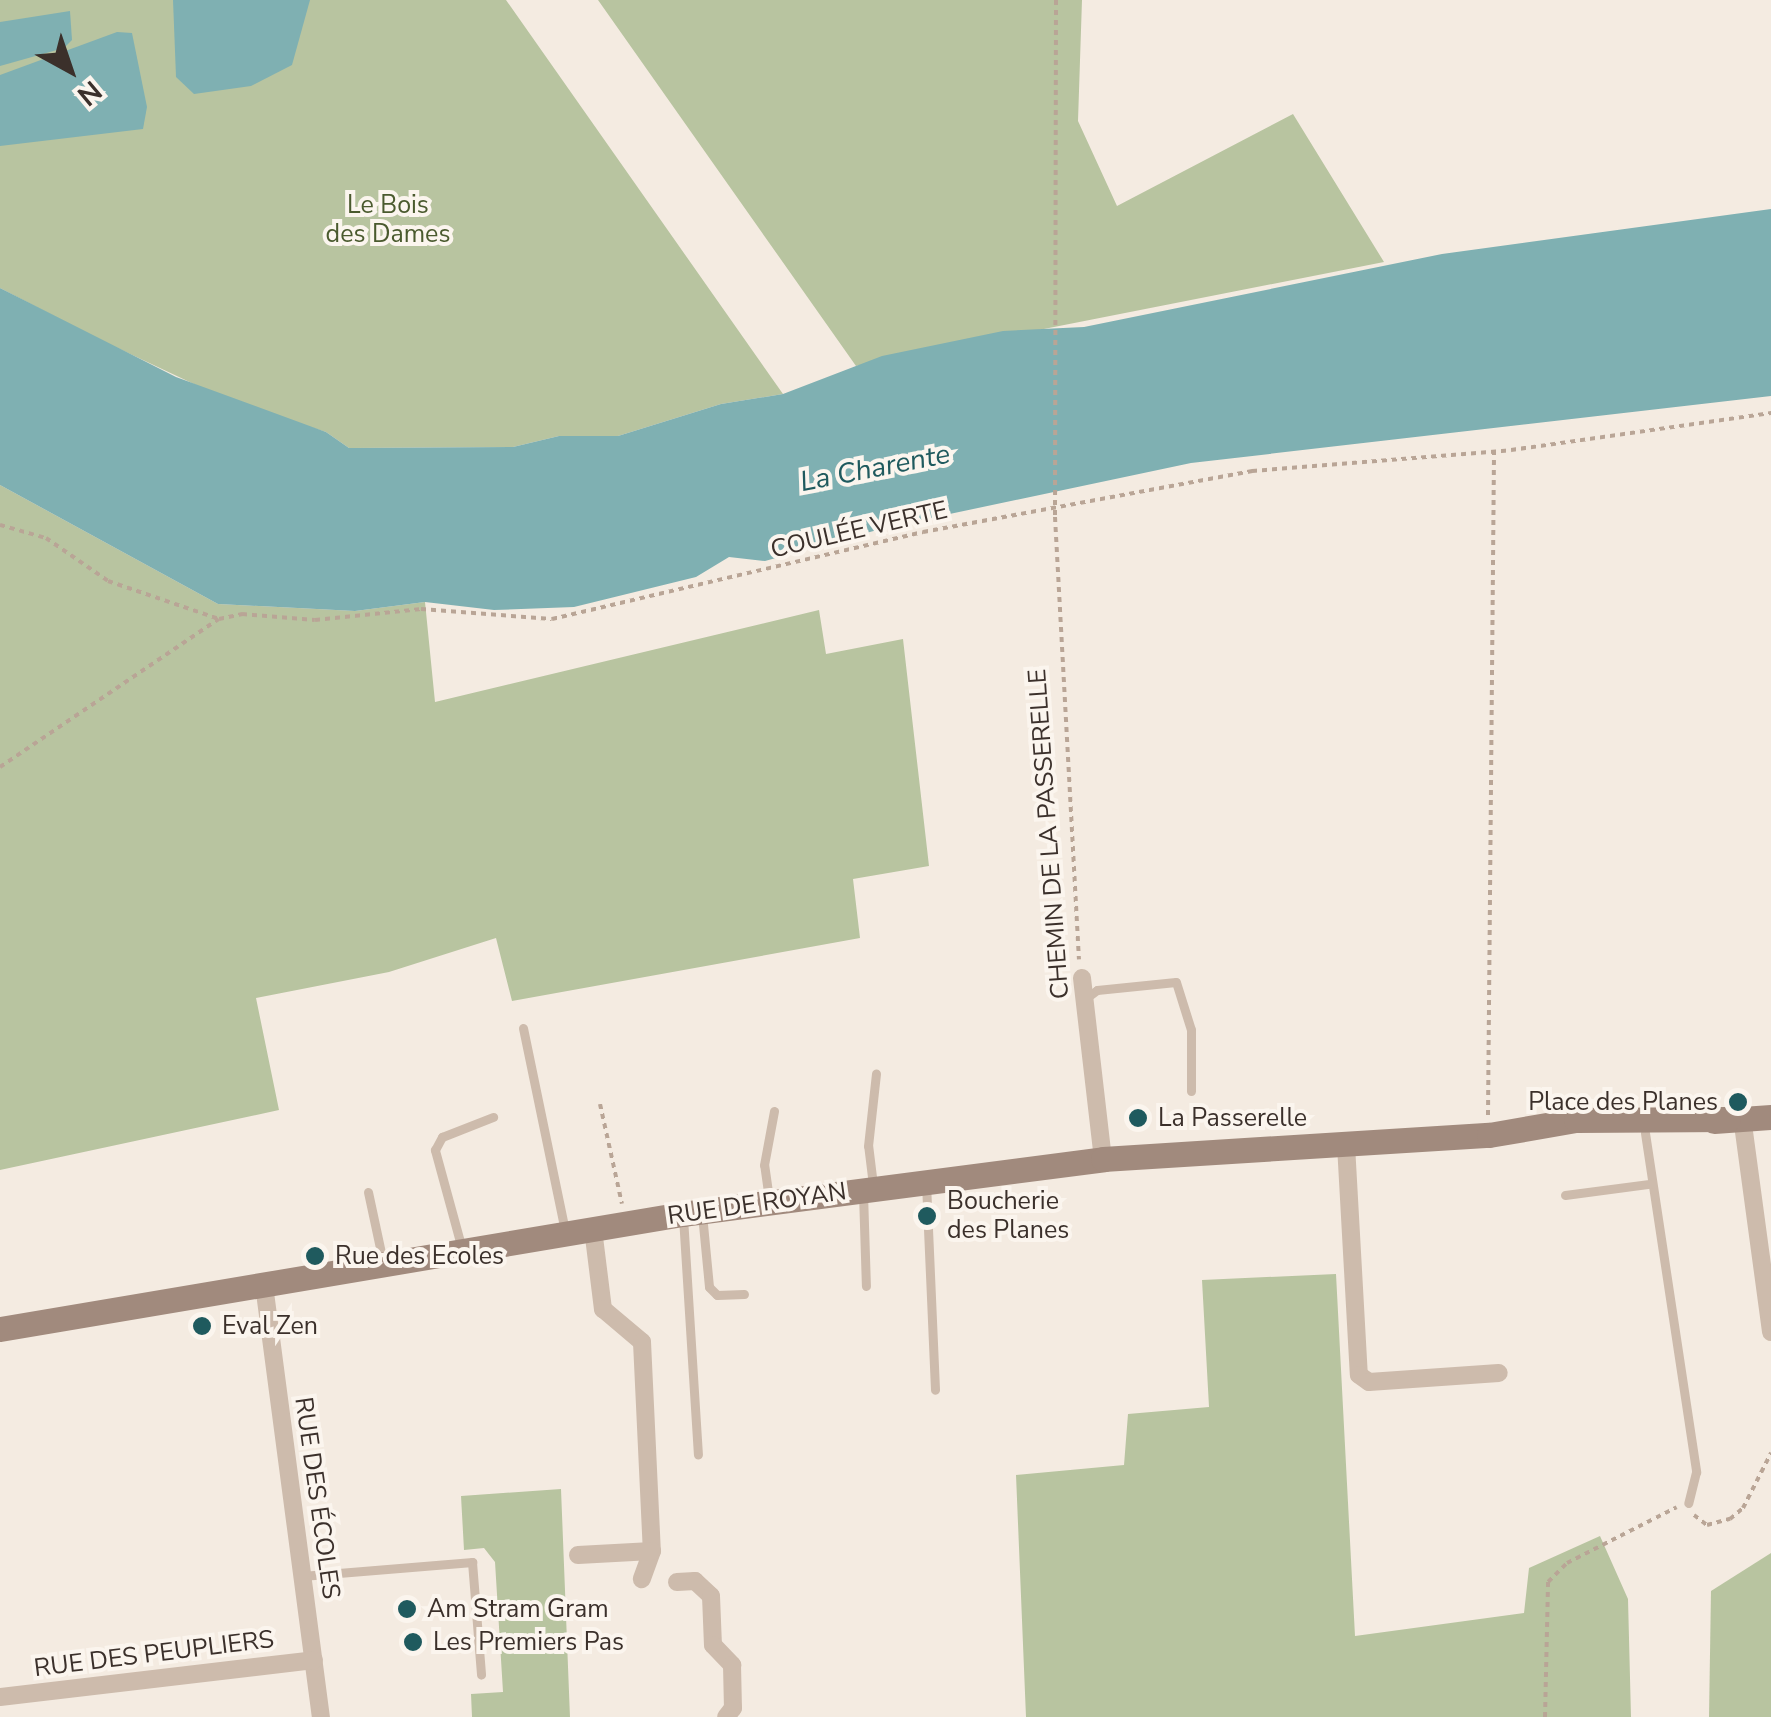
<!DOCTYPE html>
<html>
<head>
<meta charset="utf-8">
<style>
	body { margin:0 }
	#map { position:relative; width:1771px; height:1717px; overflow:hidden; background:#f4ebe1; font-family:"Nunito Sans",sans-serif }
	div>[style] { position:absolute }
	[style*='--x'] { left:calc(var(--x)*1px); top:calc(var(--y)*1px); width:calc(var(--w)*1px); rotate:calc(var(--a)*1deg) }
	.green>* { inset:0; background:#b8c4a0 }
	.water>* { inset:0; background:#7fb0b2 }
	.path>* { height:4px; margin-top:-2px; transform-origin:0; background:repeating-linear-gradient(90deg,#b9a596 0 5px,transparent 0 10px) }
	.service>* { height:9px; margin:-4.5px; padding:0 4.5px; transform-origin:4.5px; border-radius:4.5px; background:#cdbbac }
	.minor>* { height:18px; margin:-9px; padding:0 9px; transform-origin:9px; border-radius:9px; background:#cdbbac }
	.secondary>* { height:25px; margin:-12.5px; padding:0 12.5px; transform-origin:12.5px; border-radius:12.5px; background:#a18a7d }
	.dots>* { width:28px; height:28px; translate:-50% -50%; box-sizing:border-box; border:5px solid #fbf5ee; border-radius:50% }
	span { translate:-50% -50%; white-space:nowrap; text-align:center; line-height:1.15; -webkit-text-stroke:8px #fbf5ee; paint-order:stroke }
	.park-label { font-size:25px; color:#4a5a2e }
	.street-label { font-size:25px; color:#3b302b }
	.poi-label { font-size:25px; color:#3b302b }
	.right { translate:-100% -50%; text-align:right }
	.left { translate:0 -50%; text-align:left }
	.water-label { font-size:28px; color:#1f5a5e; font-style:italic }
	.north { position:absolute; left:20px; top:20px; width:100px; height:100px; -webkit-text-stroke:8px #fbf5ee; paint-order:stroke; rotate:140deg; font-size:28px; font-weight:700; line-height:40px; text-align:center; color:#3b302b }
	.north::after { content:''; display:block; margin:auto; width:35px; height:45px; background:#3b302b; clip-path:polygon(50% 0,100% 100%,50% 72%,0 100%) }
</style>
</head>
<body>
<div id="map">
	<div class="green">
		<div style="clip-path:polygon(0 0,506px 0,783px 394px,721px 404px,618px 436px,559px 436px,513px 447px,349px 448px,326px 432px,232px 402px,92px 336px,0 288px)"></div>
		<div style="clip-path:polygon(598px 0,1082px 0,1078px 121px,1117px 206px,1293px 114px,1384px 262px,856px 366px)"></div>
		<div style="clip-path:polygon(0 485px,218px 604px,355px 611px,425px 602px,435px 702px,819px 610px,826px 654px,903px 639px,929px 866px,853px 879px,860px 938px,512px 1001px,496px 938px,389px 972px,256px 998px,279px 1110px,0 1170px)"></div>
		<div style="clip-path:polygon(1336px 1274px,1355px 1636px,1524px 1613px,1529px 1568px,1600px 1536px,1628px 1599px,1631px 1717px,1026px 1717px,1016px 1475px,1124px 1465px,1128px 1414px,1209px 1407px,1202px 1280px)"></div>
		<div style="clip-path:polygon(561px 1489px,570px 1717px,472px 1717px,471px 1694px,503px 1692px,495px 1562px,484px 1548px,464px 1550px,461px 1496px)"></div>
		<div style="clip-path:polygon(1771px 1553px,1771px 1717px,1709px 1717px,1711px 1591px)"></div>
	</div>
	<div class="water">
		<div style="clip-path:polygon(173px 0,310px 0,292px 65px,251px 86px,194px 94px,176px 77px)"></div>
		<div style="clip-path:polygon(70px 11px,72px 40px,64px 48px,0 66px,0 22px)"></div>
		<div style="clip-path:polygon(117px 32px,132px 33px,147px 107px,143px 129px,0 146px,0 75px)"></div>
		<div style="clip-path:polygon(1771px 209px,1771px 396px,1191px 463px,888px 527px,765px 561px,729px 557px,696px 577px,574px 607px,494px 610px,425px 602px,355px 611px,218px 604px,0 485px,0 288px,176px 377px,326px 432px,349px 448px,513px 447px,559px 436px,618px 436px,721px 404px,783px 394px,882px 356px,1003px 331px,1084px 327px,1442px 254px)"></div>
	</div>
	<div class="path">
		<div style="--x:1056;--y:0;--w:517;--a:90.11"></div>
		<div style="--x:1055;--y:517;--w:443;--a:86.9"></div>
		<div style="--x:0;--y:525;--w:48;--a:15.8"></div>
		<div style="--x:46;--y:538;--w:75;--a:34.7"></div>
		<div style="--x:108;--y:581;--w:117;--a:18.9"></div>
		<div style="--x:0;--y:767;--w:264;--a:-34.1"></div>
		<div style="--x:219;--y:619;--w:24;--a:-12"></div>
		<div style="--x:242;--y:614;--w:73;--a:4.7"></div>
		<div style="--x:315;--y:620;--w:107;--a:-5.9"></div>
		<div style="--x:421;--y:609;--w:131;--a:4.4"></div>
		<div style="--x:552;--y:619;--w:381;--a:-13.2"></div>
		<div style="--x:923;--y:532;--w:335;--a:-10.5"></div>
		<div style="--x:1252;--y:471;--w:260;--a:-4.6"></div>
		<div style="--x:1511;--y:450;--w:263;--a:-8.1"></div>
		<div style="--x:600;--y:1104;--w:102;--a:77.6"></div>
		<div style="--x:1488;--y:1115;--w:664;--a:-89.48"></div>
		<div style="--x:1694;--y:1515;--w:16;--a:38"></div>
		<div style="--x:1707;--y:1525;--w:24;--a:-15"></div>
		<div style="--x:1730;--y:1519;--w:17;--a:-40"></div>
		<div style="--x:1743;--y:1508;--w:62;--a:-63"></div>
		<div style="--x:1545;--y:1717;--w:135;--a:-88.7"></div>
		<div style="--x:1548;--y:1582;--w:27;--a:-45"></div>
		<div style="--x:1567;--y:1563;--w:123;--a:-27"></div>
	</div>
	<div class="service">
		<div style="--x:1085;--y:999;--w:15;--a:-37"></div>
		<div style="--x:1097;--y:990;--w:79;--a:-5.8"></div>
		<div style="--x:1176;--y:982;--w:50;--a:72.6"></div>
		<div style="--x:1191;--y:1030;--w:61;--a:90"></div>
		<div style="--x:523;--y:1028;--w:206;--a:78.3"></div>
		<div style="--x:1645;--y:1133;--w:343;--a:81.4"></div>
		<div style="--x:1696;--y:1472;--w:32;--a:104"></div>
		<div style="--x:926;--y:1183;--w:207;--a:87.5"></div>
		<div style="--x:873;--y:1185;--w:39;--a:-97"></div>
		<div style="--x:868;--y:1146;--w:73;--a:-83.7"></div>
		<div style="--x:368;--y:1192;--w:72;--a:77.9"></div>
		<div style="--x:863;--y:1193;--w:93;--a:88.2"></div>
		<div style="--x:1565;--y:1195;--w:85;--a:-7.5"></div>
		<div style="--x:769;--y:1199;--w:34;--a:-98"></div>
		<div style="--x:764;--y:1165;--w:55;--a:-79.5"></div>
		<div style="--x:702;--y:1214;--w:73;--a:84.5"></div>
		<div style="--x:709;--y:1287;--w:11;--a:45"></div>
		<div style="--x:717;--y:1295;--w:27;--a:-2"></div>
		<div style="--x:683;--y:1217;--w:238;--a:86.4"></div>
		<div style="--x:462;--y:1249;--w:103;--a:-105.3"></div>
		<div style="--x:435;--y:1150;--w:15;--a:-62"></div>
		<div style="--x:442;--y:1137;--w:55;--a:-21.4"></div>
		<div style="--x:302;--y:1576;--w:171;--a:-4.7"></div>
		<div style="--x:472;--y:1562;--w:113;--a:85.4"></div>
	</div>
	<div class="minor">
		<div style="--x:1082;--y:978;--w:182;--a:83.4"></div>
		<div style="--x:1742;--y:1117;--w:217;--a:82.3"></div>
		<div style="--x:1346;--y:1145;--w:230;--a:86.8"></div>
		<div style="--x:1359;--y:1375;--w:12;--a:35"></div>
		<div style="--x:1369;--y:1382;--w:130;--a:-4"></div>
		<div style="--x:593;--y:1229;--w:81;--a:82.9"></div>
		<div style="--x:603;--y:1309;--w:51;--a:40.2"></div>
		<div style="--x:642;--y:1342;--w:209;--a:87.3"></div>
		<div style="--x:652;--y:1551;--w:30;--a:110"></div>
		<div style="--x:264;--y:1285;--w:436;--a:82.5"></div>
		<div style="--x:578;--y:1555;--w:74;--a:-3.1"></div>
		<div style="--x:677;--y:1582;--w:18;--a:-3"></div>
		<div style="--x:695;--y:1581;--w:22;--a:43"></div>
		<div style="--x:711;--y:1596;--w:49;--a:87.7"></div>
		<div style="--x:713;--y:1645;--w:28;--a:46"></div>
		<div style="--x:732;--y:1665;--w:43;--a:88.7"></div>
		<div style="--x:733;--y:1708;--w:11;--a:128"></div>
		<div style="--x:0;--y:1697;--w:316;--a:-6.7"></div>
	</div>
	<div class="secondary">
		<div style="--x:1714;--y:1121;--w:57;--a:-4"></div>
		<div style="--x:0;--y:1329;--w:692;--a:-9.57"></div>
		<div style="--x:682;--y:1214;--w:425;--a:-7.4"></div>
		<div style="--x:1103;--y:1159;--w:387;--a:-3.6"></div>
		<div style="--x:1489;--y:1135;--w:88;--a:-9.8"></div>
		<div style="--x:1576;--y:1120;--w:152;--a:-0.4"></div>
	</div>
	<div class="dots">
		<div style="left:1738px;top:1102px;background:#1f5a5e"></div>
		<div style="left:1138px;top:1118px;background:#1f5a5e"></div>
		<div style="left:927px;top:1216px;background:#1f5a5e"></div>
		<div style="left:315px;top:1256px;background:#1f5a5e"></div>
		<div style="left:202px;top:1326px;background:#1f5a5e"></div>
		<div style="left:407px;top:1609px;background:#1f5a5e"></div>
		<div style="left:413px;top:1642px;background:#1f5a5e"></div>
	</div>
	<div class="park-label">
		<span style="left:388px;top:220px">Le Bois<br>des Dames</span>
	</div>
	<div class="street-label">
		<span style="left:859px;top:530px;rotate:-13deg">COULÉE VERTE</span>
		<span style="left:1049px;top:834px;rotate:-94deg">CHEMIN DE LA PASSERELLE</span>
		<span style="left:757px;top:1204px;rotate:-8deg">RUE DE ROYAN</span>
		<span style="left:317px;top:1498px;rotate:82deg">RUE DES ÉCOLES</span>
		<span style="left:154px;top:1654px;rotate:-7deg">RUE DES PEUPLIERS</span>
	</div>
	<div class="poi-label">
		<span class="right" style="left:1718px;top:1102px">Place des Planes</span>
		<span class="left" style="left:1158px;top:1118px">La Passerelle</span>
		<span class="left" style="left:947px;top:1216px">Boucherie<br>des Planes</span>
		<span class="left" style="left:335px;top:1256px">Rue des Ecoles</span>
		<span class="left" style="left:222px;top:1326px">Eval Zen</span>
		<span class="left" style="left:427px;top:1609px">Am Stram Gram</span>
		<span class="left" style="left:433px;top:1642px">Les Premiers Pas</span>
	</div>
	<div class="water-label">
		<span style="left:875px;top:468px;rotate:-11deg">La Charente</span>
	</div>
	<div class="north">N</div>
</div>
</body>
</html>
